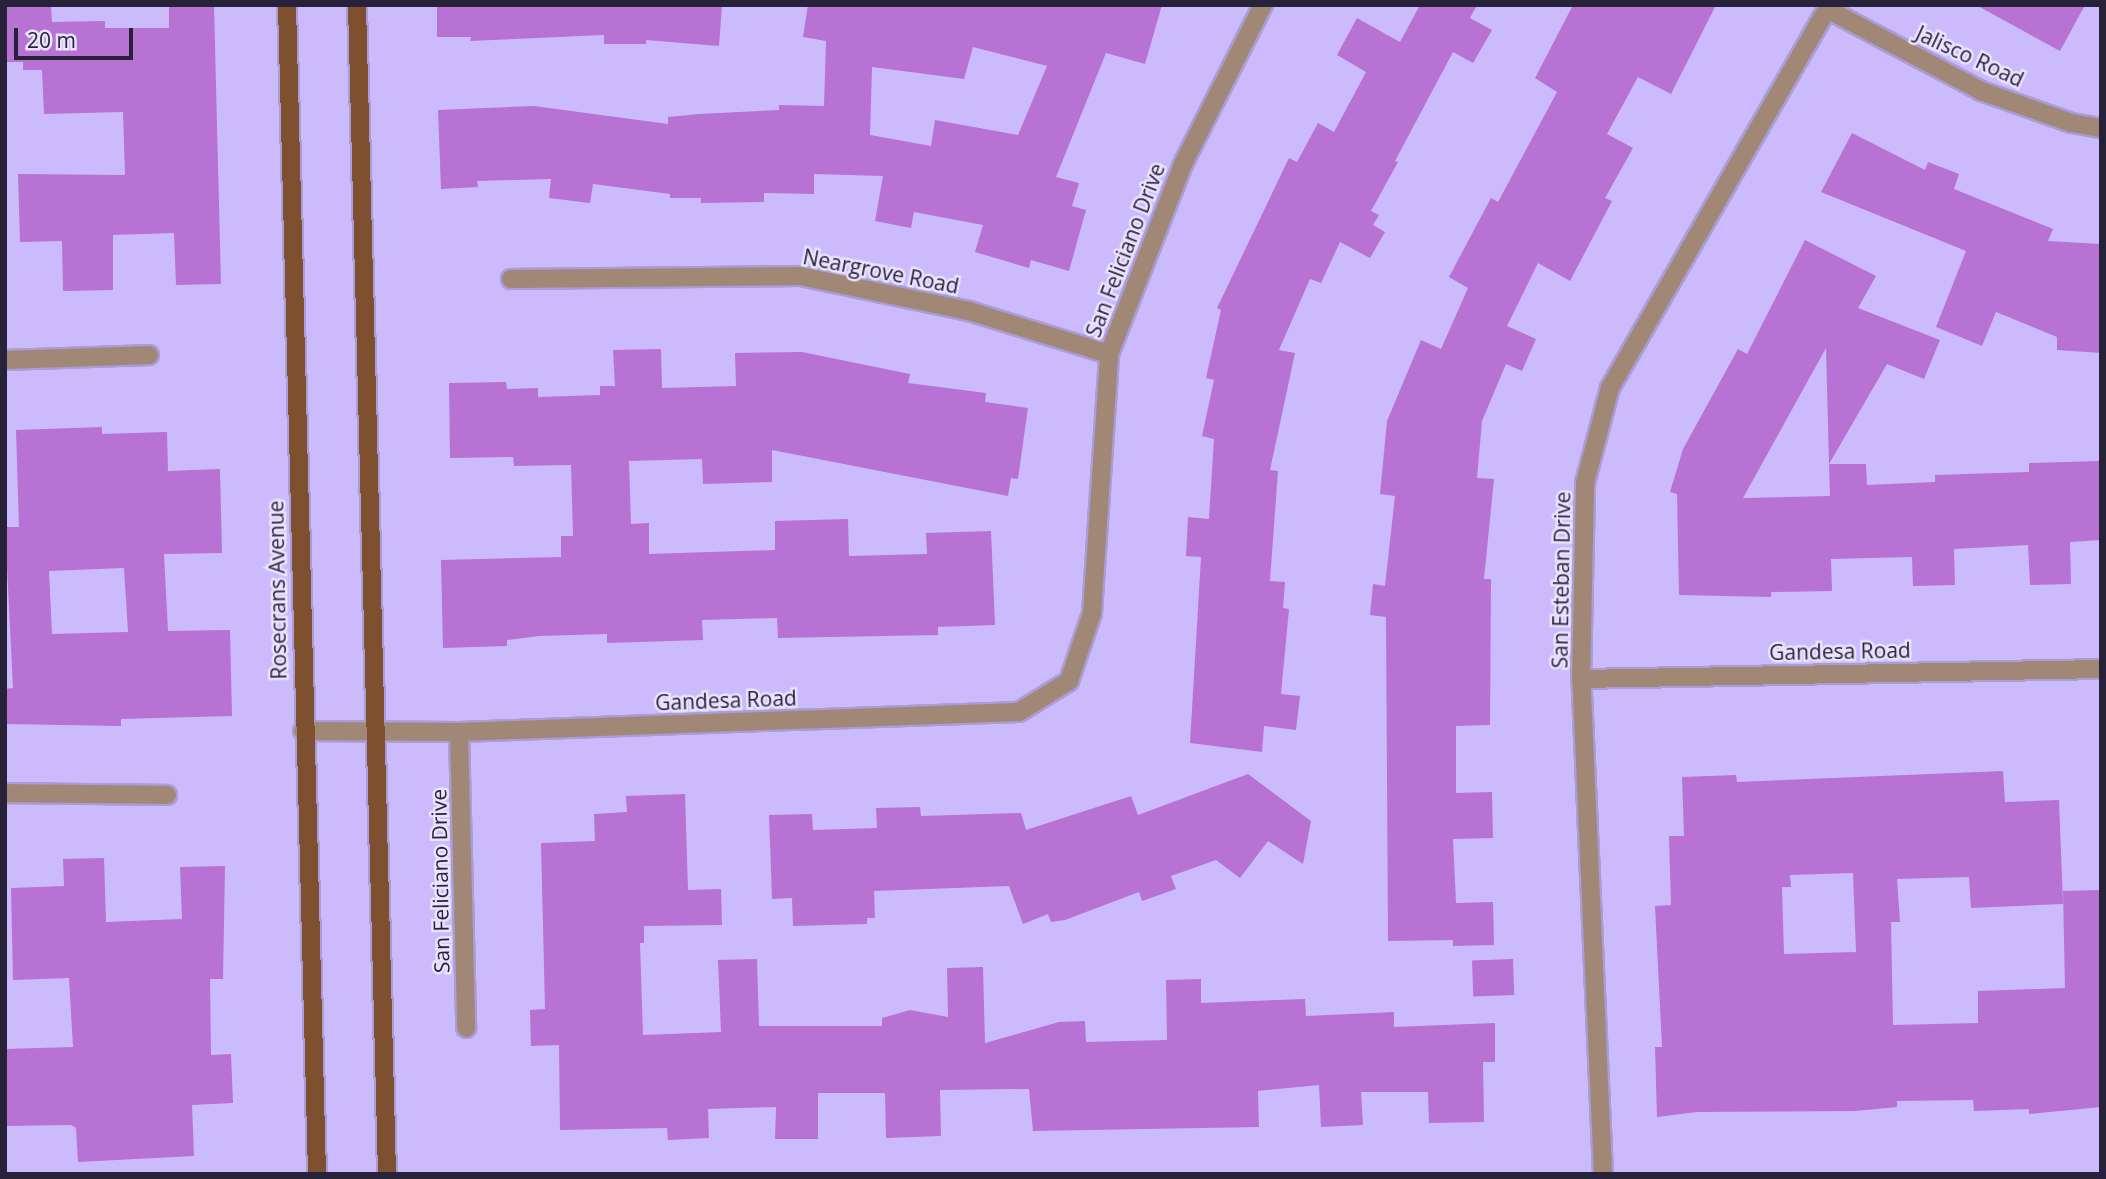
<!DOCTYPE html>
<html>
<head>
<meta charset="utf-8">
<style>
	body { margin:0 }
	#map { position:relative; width:2106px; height:1179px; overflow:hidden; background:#cbbbfc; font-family:"Open Sans",sans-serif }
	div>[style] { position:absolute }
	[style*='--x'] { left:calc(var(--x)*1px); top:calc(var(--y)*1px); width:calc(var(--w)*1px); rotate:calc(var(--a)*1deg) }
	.building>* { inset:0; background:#b772d3; transform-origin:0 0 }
	.roads { filter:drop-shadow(2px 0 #aa9cd5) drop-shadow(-2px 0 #aa9cd5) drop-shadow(0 2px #aa9cd5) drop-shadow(0 -2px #aa9cd5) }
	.minor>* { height:18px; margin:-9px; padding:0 9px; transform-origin:9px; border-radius:9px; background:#a18775 }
	.primary>* { height:18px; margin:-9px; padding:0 9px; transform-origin:9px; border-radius:9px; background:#7e502f }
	span { translate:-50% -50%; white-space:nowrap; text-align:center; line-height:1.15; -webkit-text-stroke:5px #e9e3fe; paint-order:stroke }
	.street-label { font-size:21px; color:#28213a }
	.frame { position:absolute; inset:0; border:7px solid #28213a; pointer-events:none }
	.scale { position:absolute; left:14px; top:28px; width:119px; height:32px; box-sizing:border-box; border:4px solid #28213a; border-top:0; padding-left:9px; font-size:21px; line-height:24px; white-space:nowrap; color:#28213a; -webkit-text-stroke:5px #e9e3fe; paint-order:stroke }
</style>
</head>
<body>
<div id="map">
	<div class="building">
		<div style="clip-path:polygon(5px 5px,51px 5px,52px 22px,105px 21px,105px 28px,169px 28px,169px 5px,214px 5px,221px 284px,176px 285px,174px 233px,113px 235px,113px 290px,63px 291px,62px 241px,20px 242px,18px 174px,125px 175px,123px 112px,44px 114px,42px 70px,23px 70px,23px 62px,5px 62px)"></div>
		<div style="clip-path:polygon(437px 5px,722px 5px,719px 46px,646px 40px,646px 44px,604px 44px,604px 35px,470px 41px,471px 37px,437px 37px)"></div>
		<div style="clip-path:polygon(evenodd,808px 5px,1162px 5px,1145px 64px,1106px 53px,1056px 177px,1079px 183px,1072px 206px,1086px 210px,1069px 271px,1031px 260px,1029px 268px,975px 252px,983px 225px,914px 212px,911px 228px,875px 221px,883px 176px,814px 174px,814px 194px,764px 193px,764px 202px,701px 203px,701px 198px,670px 198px,670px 194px,593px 184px,590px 203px,549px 198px,551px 179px,477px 181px,478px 187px,441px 189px,438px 110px,534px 106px,668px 124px,668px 117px,699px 114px,779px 110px,779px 105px,824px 106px,826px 41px,803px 37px,808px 5px,973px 47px,1047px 66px,1018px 135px,935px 120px,931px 146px,870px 135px,872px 67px,964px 79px,973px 47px)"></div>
		<div style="clip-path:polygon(1420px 5px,1477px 5px,1470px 18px,1492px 30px,1473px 63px,1453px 52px,1395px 161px,1398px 162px,1371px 211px,1379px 215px,1373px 225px,1385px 232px,1370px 258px,1340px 242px,1321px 283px,1310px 279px,1279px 350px,1295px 353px,1270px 470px,1278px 471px,1270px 581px,1285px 582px,1283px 608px,1289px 609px,1281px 694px,1300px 696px,1296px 730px,1264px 726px,1262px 752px,1190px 743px,1201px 557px,1186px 556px,1188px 517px,1209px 519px,1214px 439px,1202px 436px,1214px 380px,1206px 378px,1221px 310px,1217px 308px,1289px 158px,1297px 162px,1318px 123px,1334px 132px,1366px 72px,1337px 55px,1357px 18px,1400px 42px)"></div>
		<div style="clip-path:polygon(1573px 5px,1716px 5px,1671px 94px,1638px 77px,1607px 134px,1633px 148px,1605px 198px,1612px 201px,1570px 281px,1538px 263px,1507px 326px,1536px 339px,1522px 371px,1506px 364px,1482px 421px,1477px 478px,1494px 479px,1484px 579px,1491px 579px,1490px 725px,1456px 726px,1456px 793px,1492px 792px,1493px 838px,1453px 839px,1456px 903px,1493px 902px,1494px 945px,1453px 946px,1453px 940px,1388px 941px,1386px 617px,1370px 615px,1373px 584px,1385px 586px,1395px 496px,1380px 494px,1387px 421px,1421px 340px,1441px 349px,1468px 288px,1449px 277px,1491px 198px,1498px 202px,1557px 92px,1535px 78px)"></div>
		<div style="clip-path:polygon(1976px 5px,2085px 5px,2060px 51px)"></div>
		<div style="clip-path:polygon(1852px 133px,1925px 170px,1928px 162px,1959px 174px,1954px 189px,2053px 229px,2048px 241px,2101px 244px,2101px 353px,2057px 350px,2057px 337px,1996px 312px,1982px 346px,1936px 327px,1966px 251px,1821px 192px)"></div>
		<div style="clip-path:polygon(1805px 240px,1876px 276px,1858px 308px,1940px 340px,1924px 379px,1887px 364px,1829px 464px,1826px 348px,1743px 498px,1830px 496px,1829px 464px,1866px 464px,1867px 485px,1935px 482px,1935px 475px,2029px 472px,2029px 463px,2101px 461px,2101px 540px,2070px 542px,2071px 584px,2030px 585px,2028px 545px,1954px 549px,1955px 585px,1913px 586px,1912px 557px,1831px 559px,1832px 591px,1771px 592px,1771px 597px,1679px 595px,1677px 494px,1670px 492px,1683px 449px,1738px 349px,1747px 354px)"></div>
		<div style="clip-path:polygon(661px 349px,662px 388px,736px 386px,735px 353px,802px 352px,910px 374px,908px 383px,986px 393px,985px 402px,1028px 408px,1018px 479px,1011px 478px,1008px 496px,772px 450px,772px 482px,703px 484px,702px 459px,629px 461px,631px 524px,649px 523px,649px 554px,775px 550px,775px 521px,848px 519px,849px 556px,927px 554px,926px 533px,991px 531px,995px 625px,938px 627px,938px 635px,778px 638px,777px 618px,702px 620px,703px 640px,607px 643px,607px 634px,539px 636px,507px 640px,507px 646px,443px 648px,441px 560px,561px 557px,561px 536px,573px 536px,571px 465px,514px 466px,513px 457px,450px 458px,449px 383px,506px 382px,507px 389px,538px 388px,538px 397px,600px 395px,600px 386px,615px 386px,613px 350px)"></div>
		<div style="clip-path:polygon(evenodd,102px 427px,102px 434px,167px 432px,168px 471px,220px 469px,222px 553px,164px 554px,168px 631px,230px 630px,232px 716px,121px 719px,121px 726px,5px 724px,5px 689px,13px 688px,5px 527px,19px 527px,16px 430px,102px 427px,124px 568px,128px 632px,52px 634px,49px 571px,124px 568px)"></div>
		<div style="clip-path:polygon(evenodd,2003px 771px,2005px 802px,2059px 800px,2063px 904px,1971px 908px,1969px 877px,1897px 879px,1900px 922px,1891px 922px,1893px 1025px,1978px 1023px,1978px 991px,2065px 988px,2063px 891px,2101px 890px,2101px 1107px,2029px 1114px,2029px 1109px,1974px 1111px,1973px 1100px,1897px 1101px,1897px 1107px,1855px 1111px,1697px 1112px,1657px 1117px,1655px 1047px,1662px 1047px,1655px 906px,1671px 905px,1669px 836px,1684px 836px,1682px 777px,1736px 775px,1737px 782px,2003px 771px,1853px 873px,1856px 952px,1784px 954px,1782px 887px,1791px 887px,1790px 875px,1853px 873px)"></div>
		<div style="clip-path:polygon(1248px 774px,1311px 821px,1303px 864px,1268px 841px,1240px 878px,1216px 860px,1171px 876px,1176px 889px,1142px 901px,1139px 892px,1065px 920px,1051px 922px,1048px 914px,1023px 924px,1009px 886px,874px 891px,875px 918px,867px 918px,867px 924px,793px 926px,792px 898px,772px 899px,769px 815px,812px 814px,813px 830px,877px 828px,876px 808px,920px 807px,921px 816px,1021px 813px,1026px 830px,1131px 796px,1138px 815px)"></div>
		<div style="clip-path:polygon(685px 794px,688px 890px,721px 889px,722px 925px,644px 926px,644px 943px,640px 943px,643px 1035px,721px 1032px,718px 960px,757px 959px,759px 1026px,882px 1026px,882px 1018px,910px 1010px,948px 1017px,947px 968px,983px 967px,985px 1043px,1059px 1022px,1085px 1021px,1086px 1042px,1167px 1040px,1166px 980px,1201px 979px,1201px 1003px,1305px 999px,1306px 1016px,1394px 1012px,1394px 1027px,1495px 1023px,1495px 1062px,1483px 1062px,1484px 1122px,1429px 1123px,1428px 1092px,1361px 1092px,1363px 1125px,1321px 1127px,1319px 1085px,1258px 1091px,1259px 1127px,1033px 1131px,1029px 1089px,940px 1090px,941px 1136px,886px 1138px,885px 1093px,818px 1093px,818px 1139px,775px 1139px,776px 1107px,708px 1109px,709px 1138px,668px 1140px,667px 1128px,560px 1130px,559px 1045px,531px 1046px,530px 1010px,545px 1009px,541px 843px,595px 841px,594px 814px,627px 812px,626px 796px)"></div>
		<div style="clip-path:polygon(104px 858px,106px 922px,182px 919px,180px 867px,225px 866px,223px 979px,210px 979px,211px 1055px,231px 1054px,233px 1103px,192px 1105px,194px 1156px,78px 1162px,76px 1128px,71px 1125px,5px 1126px,5px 1049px,73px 1047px,69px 978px,13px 980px,11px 888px,64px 886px,63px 859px)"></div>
		<div style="left:1513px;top:959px;width:36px;height:41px;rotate:88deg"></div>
	</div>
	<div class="roads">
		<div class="minor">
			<div style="--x:1827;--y:9;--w:174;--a:28"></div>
			<div style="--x:1981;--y:91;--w:96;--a:19.4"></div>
			<div style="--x:2072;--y:123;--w:29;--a:10"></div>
			<div style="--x:511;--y:279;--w:289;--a:-0.6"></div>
			<div style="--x:800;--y:276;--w:173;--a:11.7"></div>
			<div style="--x:969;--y:311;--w:146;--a:17.1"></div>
			<div style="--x:5;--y:360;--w:144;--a:-2"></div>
			<div style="--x:1581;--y:679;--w:520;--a:-1.1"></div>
			<div style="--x:303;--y:731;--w:156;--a:0.4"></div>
			<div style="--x:459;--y:732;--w:560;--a:-2.05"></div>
			<div style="--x:1019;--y:712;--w:59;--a:-31.8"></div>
			<div style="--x:1069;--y:681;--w:72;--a:-71.3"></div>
			<div style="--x:1092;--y:613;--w:260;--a:-86.2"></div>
			<div style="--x:1109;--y:354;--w:206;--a:-68.7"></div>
			<div style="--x:1184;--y:162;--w:176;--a:-63.3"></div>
			<div style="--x:459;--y:732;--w:296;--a:88.6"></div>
			<div style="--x:5;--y:793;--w:162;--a:0.7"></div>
			<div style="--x:1603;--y:1174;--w:495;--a:-92.5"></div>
			<div style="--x:1581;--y:679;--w:196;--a:-88.8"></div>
			<div style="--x:1585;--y:483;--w:98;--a:-75.3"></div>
			<div style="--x:1610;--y:388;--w:441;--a:-60.2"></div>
		</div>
		<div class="primary">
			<div style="--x:287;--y:5;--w:1169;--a:88.53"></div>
			<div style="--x:357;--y:5;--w:1169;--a:88.53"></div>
		</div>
	</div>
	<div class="street-label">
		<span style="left:1970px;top:56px;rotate:25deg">Jalisco Road</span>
		<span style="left:1125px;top:250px;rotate:-69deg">San Feliciano Drive</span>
		<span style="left:881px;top:271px;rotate:11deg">Neargrove Road</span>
		<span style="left:1561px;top:580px;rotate:-89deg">San Esteban Drive</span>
		<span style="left:277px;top:590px;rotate:-91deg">Rosecrans Avenue</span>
		<span style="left:1840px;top:651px;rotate:-1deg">Gandesa Road</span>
		<span style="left:726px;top:700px;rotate:-2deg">Gandesa Road</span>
		<span style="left:440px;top:881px;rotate:-91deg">San Feliciano Drive</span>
	</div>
	<div class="frame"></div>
	<div class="scale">20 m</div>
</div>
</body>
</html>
